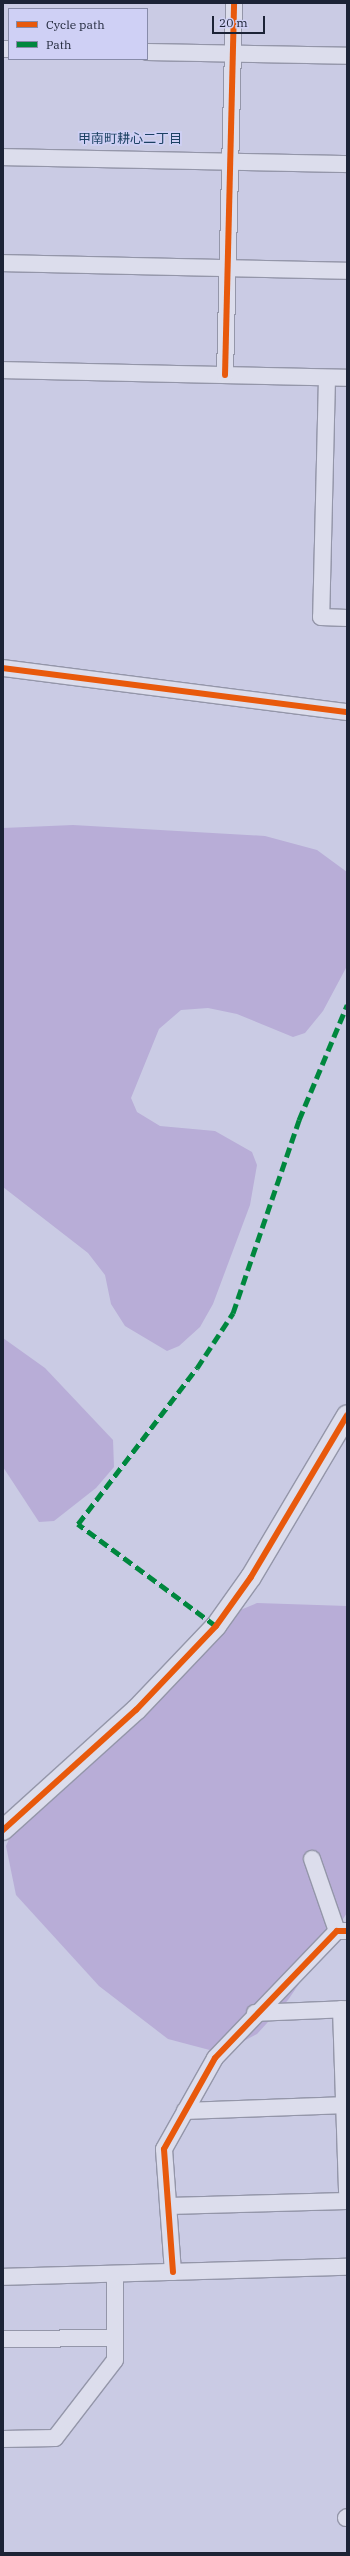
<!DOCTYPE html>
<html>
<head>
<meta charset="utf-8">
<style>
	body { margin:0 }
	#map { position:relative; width:350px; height:2556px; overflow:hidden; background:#cacbe4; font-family:"IBM Plex Serif","Noto Sans JP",serif }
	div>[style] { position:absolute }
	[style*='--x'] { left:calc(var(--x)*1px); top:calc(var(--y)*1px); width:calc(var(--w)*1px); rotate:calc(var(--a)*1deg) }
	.green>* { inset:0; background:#b8add7 }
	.roads { filter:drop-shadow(1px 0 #9496a9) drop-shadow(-1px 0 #9496a9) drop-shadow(0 1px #9496a9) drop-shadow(0 -1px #9496a9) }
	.minor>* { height:16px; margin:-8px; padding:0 8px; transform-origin:8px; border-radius:8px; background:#dcddec }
	.tertiary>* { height:20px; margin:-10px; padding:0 10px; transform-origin:10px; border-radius:10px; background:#dcddec }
	.quiet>* { height:5px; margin-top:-2.5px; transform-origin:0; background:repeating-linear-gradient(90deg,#00873e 0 10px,transparent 0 15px) }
	.cycleway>* { height:6px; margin:-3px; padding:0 3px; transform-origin:3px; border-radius:3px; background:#e8590c }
	span { translate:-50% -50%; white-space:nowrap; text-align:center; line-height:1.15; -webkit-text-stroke:3.5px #cfd0f5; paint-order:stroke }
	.neighbourhood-label { font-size:13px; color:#1c4163 }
	.frame { position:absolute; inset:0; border:4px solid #1c2336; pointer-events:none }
	.legend { position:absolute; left:8px; top:8px; width:140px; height:52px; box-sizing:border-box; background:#cfd0f5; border:1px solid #878ba9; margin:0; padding:5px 7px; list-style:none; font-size:12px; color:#1c2336 }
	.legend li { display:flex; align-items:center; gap:8px; height:20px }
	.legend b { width:20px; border:1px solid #878ba9 }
	.scale { position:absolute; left:212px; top:16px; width:53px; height:18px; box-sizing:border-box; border:2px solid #1c2336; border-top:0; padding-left:5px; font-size:12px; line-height:14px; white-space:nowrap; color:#1c2336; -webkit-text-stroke:3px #cfd0f5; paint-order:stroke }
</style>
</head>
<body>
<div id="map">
	<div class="green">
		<div style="clip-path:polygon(73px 825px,265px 836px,317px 850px,347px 872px,347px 966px,323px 1011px,305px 1033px,293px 1037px,237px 1014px,208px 1008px,181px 1010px,159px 1029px,131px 1098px,137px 1112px,160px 1126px,215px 1131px,252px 1152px,257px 1165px,250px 1205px,213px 1304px,200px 1327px,179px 1346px,167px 1351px,125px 1326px,111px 1304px,105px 1275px,88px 1253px,3px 1187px,3px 828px)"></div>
		<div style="clip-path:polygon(3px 1338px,45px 1368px,113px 1440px,114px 1467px,96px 1488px,54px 1521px,39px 1522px,3px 1467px)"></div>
		<div style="clip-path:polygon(257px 1603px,347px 1606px,347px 1913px,288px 2000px,257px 2034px,221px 2053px,168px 2039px,99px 1986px,16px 1895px,6px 1846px,25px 1802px,226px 1616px)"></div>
	</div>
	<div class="roads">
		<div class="minor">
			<div style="--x:3;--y:49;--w:6;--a:0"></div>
			<div style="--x:147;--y:52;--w:200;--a:1.1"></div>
			<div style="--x:3;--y:157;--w:344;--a:1.2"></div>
			<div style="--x:3;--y:263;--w:344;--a:1.3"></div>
			<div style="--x:3;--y:370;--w:344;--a:1.3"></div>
			<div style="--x:225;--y:375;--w:372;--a:-88.6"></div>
			<div style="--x:327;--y:378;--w:239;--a:91.4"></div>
			<div style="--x:321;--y:617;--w:26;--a:2"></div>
			<div style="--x:3;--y:668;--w:347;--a:7.3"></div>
			<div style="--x:312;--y:1859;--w:76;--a:70.9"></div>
			<div style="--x:341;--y:2009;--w:183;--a:88.1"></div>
			<div style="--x:255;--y:2013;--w:92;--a:-2.5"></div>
			<div style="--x:185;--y:2111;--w:162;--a:-2.1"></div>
			<div style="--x:168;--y:2206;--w:179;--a:-1.6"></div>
			<div style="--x:173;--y:2272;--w:123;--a:-94.2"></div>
			<div style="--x:164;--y:2149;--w:104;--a:-60.7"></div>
			<div style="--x:215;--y:2058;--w:176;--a:-46.2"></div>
			<div style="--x:337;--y:1931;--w:10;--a:0"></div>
			<div style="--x:3;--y:2277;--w:344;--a:-1.7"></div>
			<div style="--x:3;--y:2339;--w:111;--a:-0.5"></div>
			<div style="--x:3;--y:2439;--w:52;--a:-1.1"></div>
			<div style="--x:55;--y:2438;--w:98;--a:-52.4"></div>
			<div style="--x:115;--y:2360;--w:86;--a:-90"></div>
			<div style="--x:346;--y:2518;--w:1;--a:-45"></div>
		</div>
		<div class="tertiary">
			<div style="--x:3;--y:1830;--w:179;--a:-42.1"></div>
			<div style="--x:136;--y:1710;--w:116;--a:-46.4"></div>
			<div style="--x:216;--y:1626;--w:60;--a:-54.5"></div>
			<div style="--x:251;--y:1577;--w:188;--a:-59.3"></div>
		</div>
	</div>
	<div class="quiet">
		<div style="--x:216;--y:1626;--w:172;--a:-143.5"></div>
		<div style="--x:78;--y:1524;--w:196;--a:-52.7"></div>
		<div style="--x:197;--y:1368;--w:66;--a:-56.8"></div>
		<div style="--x:233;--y:1313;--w:204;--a:-71.1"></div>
		<div style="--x:299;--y:1120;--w:125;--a:-67.3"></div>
	</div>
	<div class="cycleway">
		<div style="--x:225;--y:375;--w:372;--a:-88.6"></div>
		<div style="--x:3;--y:668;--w:347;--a:7.3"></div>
		<div style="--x:3;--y:1830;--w:179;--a:-42.1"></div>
		<div style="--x:136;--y:1710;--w:116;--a:-46.4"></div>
		<div style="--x:216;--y:1626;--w:60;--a:-54.5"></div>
		<div style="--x:251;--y:1577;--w:188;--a:-59.3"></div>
		<div style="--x:173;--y:2272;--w:123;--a:-94.2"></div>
		<div style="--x:164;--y:2149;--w:104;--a:-60.7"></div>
		<div style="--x:215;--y:2058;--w:176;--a:-46.2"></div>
		<div style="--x:337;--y:1931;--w:10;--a:0"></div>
	</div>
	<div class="neighbourhood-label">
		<span style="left:130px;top:139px">甲南町耕心二丁目</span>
	</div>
	<div class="frame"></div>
	<ul class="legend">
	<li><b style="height:5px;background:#e8590c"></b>Cycle path</li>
	<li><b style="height:5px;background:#00873e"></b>Path</li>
	</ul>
	<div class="scale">20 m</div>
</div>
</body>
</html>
